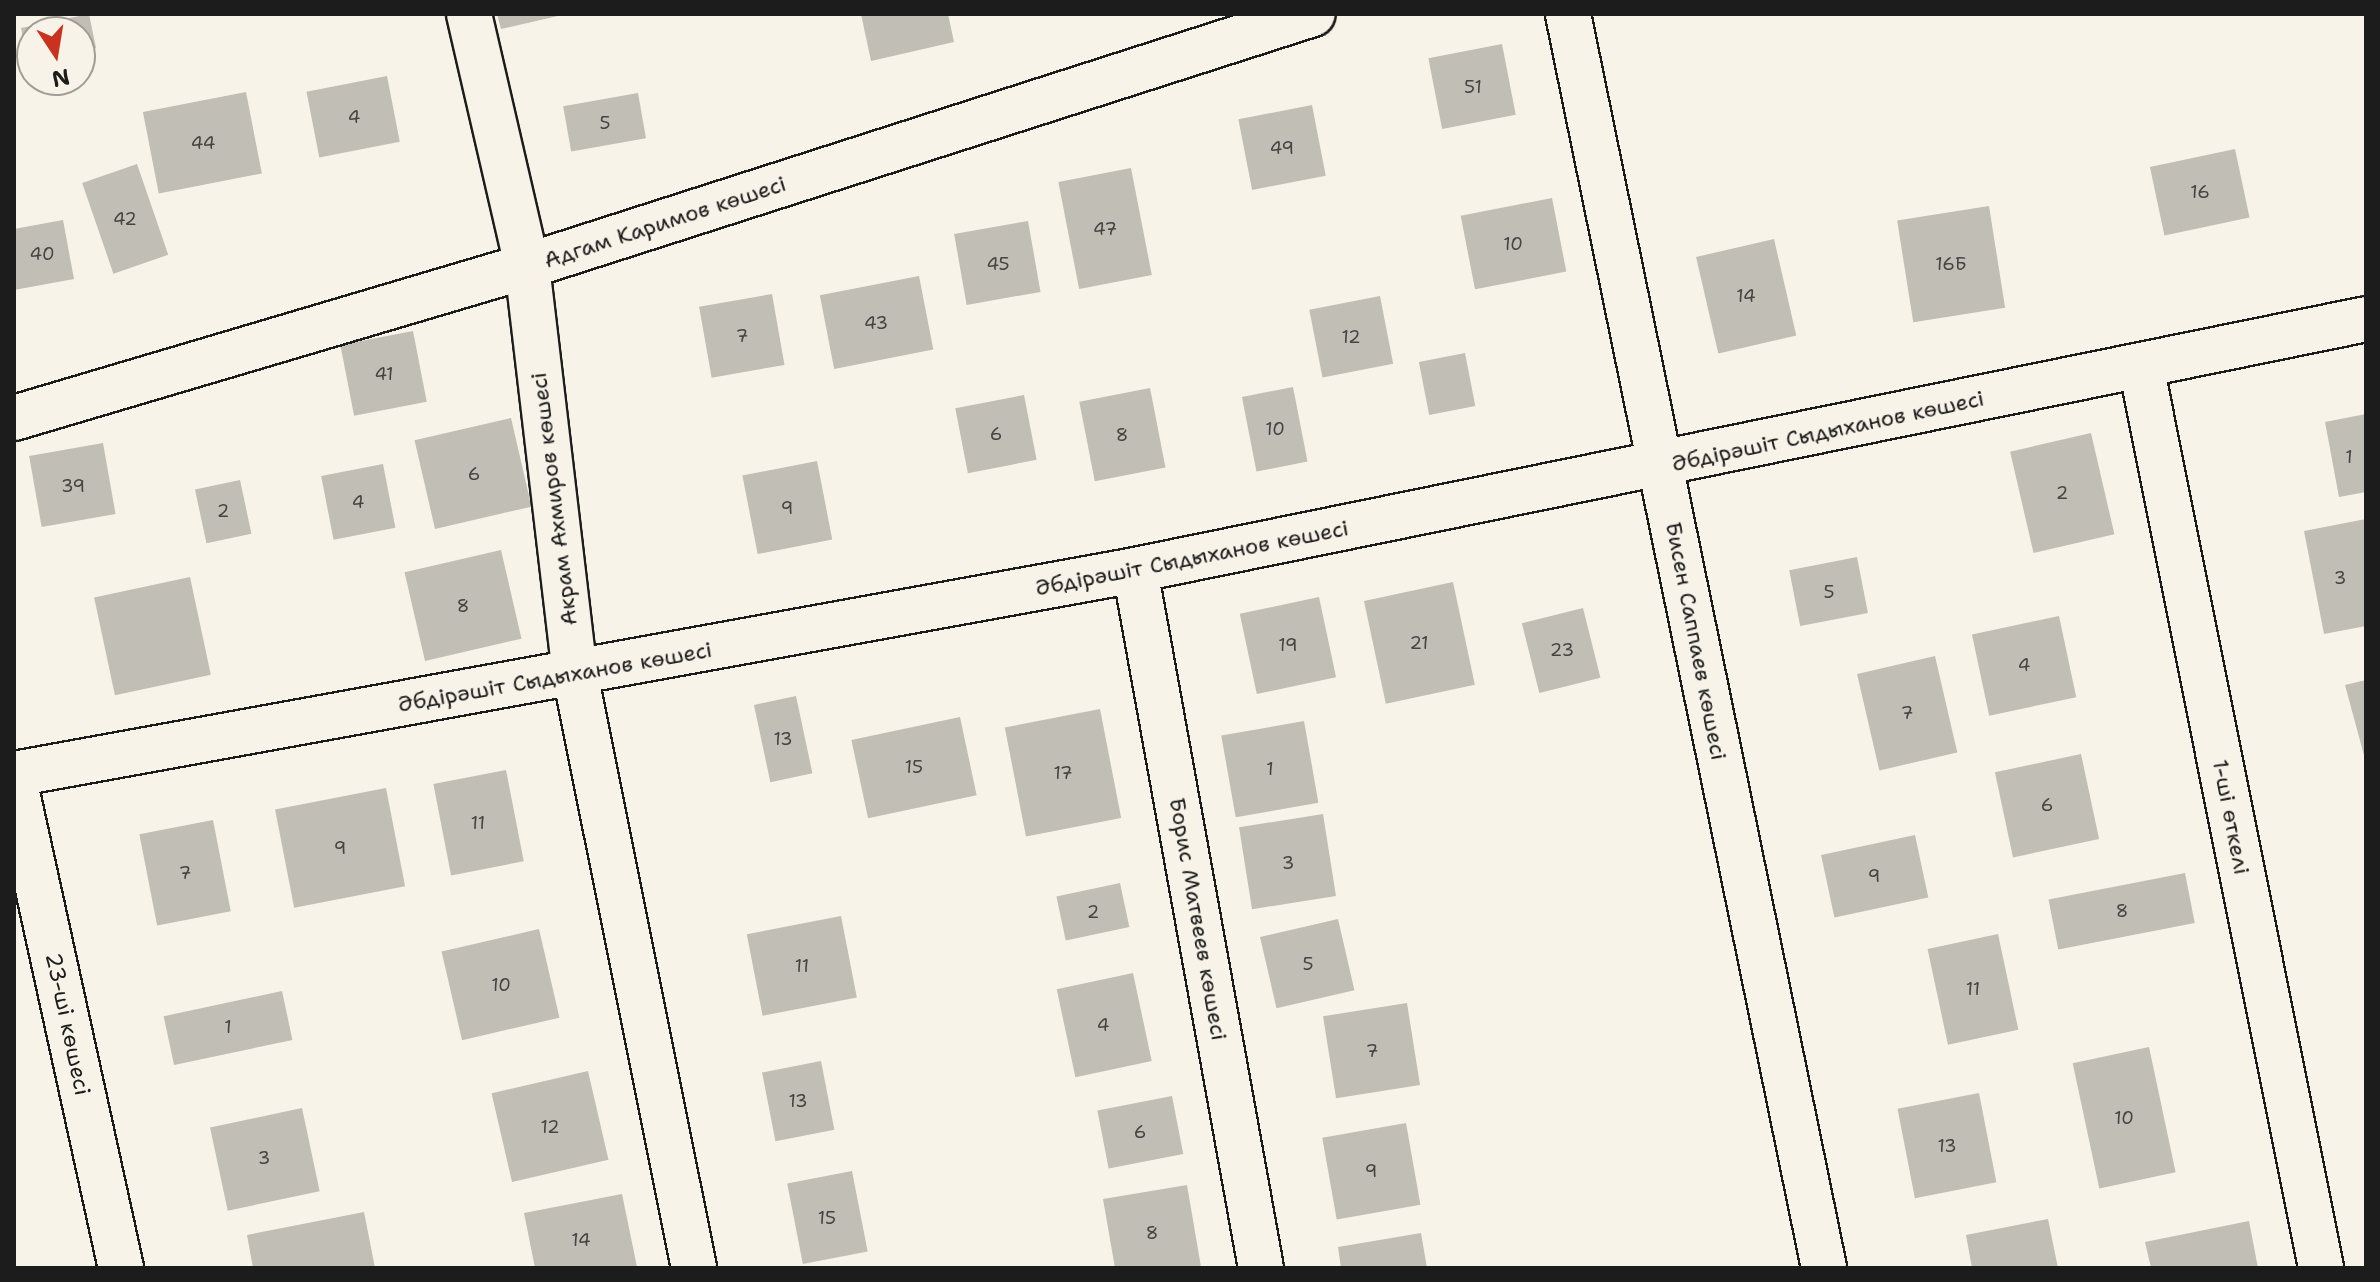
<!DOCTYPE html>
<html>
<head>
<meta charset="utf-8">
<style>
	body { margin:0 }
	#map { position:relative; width:2380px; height:1282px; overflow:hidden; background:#f7f3e8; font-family:"Shantell Sans",sans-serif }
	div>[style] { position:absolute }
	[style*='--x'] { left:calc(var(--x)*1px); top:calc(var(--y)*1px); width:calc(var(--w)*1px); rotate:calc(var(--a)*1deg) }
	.building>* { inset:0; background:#c0beb5; transform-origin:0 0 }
	.roads { filter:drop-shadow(2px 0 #1c1c1c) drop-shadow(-2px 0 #1c1c1c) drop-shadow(0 2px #1c1c1c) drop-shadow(0 -2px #1c1c1c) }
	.street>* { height:44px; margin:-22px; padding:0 22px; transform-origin:22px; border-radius:22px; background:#f7f3e8 }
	span { translate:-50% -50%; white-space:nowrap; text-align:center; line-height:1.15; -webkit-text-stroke:6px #f7f3e8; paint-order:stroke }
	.number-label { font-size:18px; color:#454442 }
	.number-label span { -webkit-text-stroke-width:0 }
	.street-label { font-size:22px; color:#1c1c1c }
	.frame { position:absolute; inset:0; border:16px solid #1c1c1c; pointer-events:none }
	.north { position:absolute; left:16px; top:16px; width:80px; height:80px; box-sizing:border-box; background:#f7f3e8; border:2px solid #9f9d96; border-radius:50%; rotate:168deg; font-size:22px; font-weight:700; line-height:32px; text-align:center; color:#1c1c1c }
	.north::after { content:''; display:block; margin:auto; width:28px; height:36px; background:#c8321e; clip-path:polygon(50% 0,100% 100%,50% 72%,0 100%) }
</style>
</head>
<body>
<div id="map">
	<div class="building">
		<div style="clip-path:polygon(89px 14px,96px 48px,80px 51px,80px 32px,32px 32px,28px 61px,21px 28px)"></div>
		<div style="clip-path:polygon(497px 14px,561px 14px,562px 15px,501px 29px)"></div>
		<div style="clip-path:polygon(861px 14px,948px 14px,954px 42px,871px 61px)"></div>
		<div style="left:1502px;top:44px;width:72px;height:75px;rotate:79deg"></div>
		<div style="left:387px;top:76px;width:67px;height:82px;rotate:79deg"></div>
		<div style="left:246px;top:92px;width:83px;height:105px;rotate:79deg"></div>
		<div style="left:638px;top:93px;width:46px;height:76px;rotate:80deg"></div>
		<div style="left:1312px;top:105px;width:72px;height:75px;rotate:79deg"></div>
		<div style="left:2235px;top:149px;width:70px;height:87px;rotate:78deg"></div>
		<div style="left:137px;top:164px;width:96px;height:58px;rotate:71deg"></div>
		<div style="left:1131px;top:168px;width:109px;height:74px;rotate:79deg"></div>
		<div style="left:1552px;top:198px;width:75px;height:93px;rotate:79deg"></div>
		<div style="left:1989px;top:206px;width:103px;height:93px;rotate:81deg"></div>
		<div style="clip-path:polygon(63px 220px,74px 279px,14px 290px,14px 229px)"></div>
		<div style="left:1028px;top:221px;width:72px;height:75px;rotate:80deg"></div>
		<div style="left:1774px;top:239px;width:99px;height:80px;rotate:77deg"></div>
		<div style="left:919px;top:276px;width:75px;height:101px;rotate:79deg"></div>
		<div style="left:772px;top:294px;width:72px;height:74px;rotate:80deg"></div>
		<div style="left:1380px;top:296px;width:69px;height:72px;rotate:79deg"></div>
		<div style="left:413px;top:331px;width:72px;height:74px;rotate:79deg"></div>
		<div style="left:1465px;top:353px;width:54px;height:47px;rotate:79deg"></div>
		<div style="left:1293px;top:387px;width:76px;height:52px;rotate:79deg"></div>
		<div style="left:1150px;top:388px;width:81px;height:72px;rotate:79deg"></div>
		<div style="left:1024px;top:395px;width:66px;height:70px;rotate:79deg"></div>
		<div style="clip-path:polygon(2366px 414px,2366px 492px,2339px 497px,2325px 422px)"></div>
		<div style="left:511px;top:418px;width:91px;height:99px;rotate:77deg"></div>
		<div style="left:2091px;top:433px;width:104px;height:83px;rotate:77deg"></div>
		<div style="left:103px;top:443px;width:72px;height:75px;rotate:80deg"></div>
		<div style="left:817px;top:461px;width:80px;height:76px;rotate:79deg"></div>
		<div style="left:383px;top:464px;width:65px;height:63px;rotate:79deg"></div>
		<div style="left:240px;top:480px;width:55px;height:46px;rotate:78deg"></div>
		<div style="clip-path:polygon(2366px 519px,2366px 626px,2324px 634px,2304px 531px)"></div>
		<div style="left:501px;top:550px;width:91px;height:99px;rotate:77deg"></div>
		<div style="left:1857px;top:557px;width:57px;height:69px;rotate:79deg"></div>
		<div style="left:190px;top:577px;width:100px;height:98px;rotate:78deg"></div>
		<div style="left:1453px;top:582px;width:105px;height:91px;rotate:78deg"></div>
		<div style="left:1319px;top:597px;width:82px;height:81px;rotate:78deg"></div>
		<div style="left:1583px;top:608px;width:72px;height:63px;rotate:76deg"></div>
		<div style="left:2059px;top:616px;width:83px;height:89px;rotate:78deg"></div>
		<div style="left:1935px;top:656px;width:99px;height:80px;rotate:77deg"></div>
		<div style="clip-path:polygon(2366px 680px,2366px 759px,2365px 759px,2345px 685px)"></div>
		<div style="left:796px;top:696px;width:79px;height:43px;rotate:78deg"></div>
		<div style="left:1100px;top:709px;width:111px;height:97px;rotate:79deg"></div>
		<div style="left:960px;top:717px;width:80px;height:111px;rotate:78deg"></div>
		<div style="left:1304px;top:721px;width:83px;height:84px;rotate:80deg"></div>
		<div style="left:2081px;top:754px;width:87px;height:88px;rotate:78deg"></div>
		<div style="left:506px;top:770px;width:93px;height:74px;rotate:79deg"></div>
		<div style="left:386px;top:788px;width:100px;height:113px;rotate:79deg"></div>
		<div style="left:1323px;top:814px;width:83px;height:85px;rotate:81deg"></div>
		<div style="left:213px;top:820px;width:93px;height:75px;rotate:79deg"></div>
		<div style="left:1915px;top:835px;width:64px;height:96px;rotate:78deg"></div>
		<div style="left:2185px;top:873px;width:51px;height:139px;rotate:79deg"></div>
		<div style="left:1120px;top:883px;width:45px;height:65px;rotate:78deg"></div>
		<div style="left:841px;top:916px;width:83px;height:96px;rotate:79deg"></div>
		<div style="left:1338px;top:919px;width:73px;height:80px;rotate:77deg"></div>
		<div style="left:539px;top:929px;width:91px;height:100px;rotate:77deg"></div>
		<div style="left:1998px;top:934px;width:98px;height:72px;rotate:78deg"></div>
		<div style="left:1133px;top:973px;width:90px;height:78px;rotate:78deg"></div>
		<div style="left:282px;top:991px;width:50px;height:121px;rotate:78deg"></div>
		<div style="left:1407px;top:1003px;width:83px;height:85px;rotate:81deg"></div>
		<div style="left:2149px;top:1047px;width:128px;height:78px;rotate:78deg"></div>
		<div style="left:821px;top:1061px;width:70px;height:60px;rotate:79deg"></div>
		<div style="left:588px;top:1071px;width:91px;height:99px;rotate:77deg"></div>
		<div style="left:1979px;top:1093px;width:91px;height:83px;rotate:79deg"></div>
		<div style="left:1172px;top:1096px;width:59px;height:76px;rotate:79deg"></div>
		<div style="left:302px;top:1108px;width:85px;height:94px;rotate:78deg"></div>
		<div style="left:1406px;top:1123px;width:83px;height:85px;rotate:80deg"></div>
		<div style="left:852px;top:1171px;width:82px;height:66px;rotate:79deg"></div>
		<div style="clip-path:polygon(1187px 1185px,1201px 1267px,1115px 1268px,1103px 1199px)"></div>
		<div style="clip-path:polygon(622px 1194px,637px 1267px,535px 1268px,524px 1213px)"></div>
		<div style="clip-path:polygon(364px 1212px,375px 1268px,253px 1268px,247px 1235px)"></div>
		<div style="clip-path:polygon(2048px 1219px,2058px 1268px,1972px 1268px,1966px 1235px)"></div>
		<div style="clip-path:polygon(2249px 1221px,2258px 1268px,2151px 1268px,2145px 1242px)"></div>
		<div style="clip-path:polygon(1421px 1233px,1427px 1268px,1341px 1268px,1338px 1247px)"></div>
	</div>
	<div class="roads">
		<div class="street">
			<div style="--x:469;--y:14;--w:259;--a:77"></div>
			<div style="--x:527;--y:266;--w:411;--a:83.3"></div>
			<div style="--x:575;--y:674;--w:606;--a:78.67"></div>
			<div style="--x:1568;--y:14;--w:1280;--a:78.46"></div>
			<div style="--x:2141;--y:366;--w:920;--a:78.71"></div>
			<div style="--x:14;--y:418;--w:535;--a:-16.5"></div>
			<div style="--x:527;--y:266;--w:825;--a:-17.78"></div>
			<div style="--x:1135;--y:570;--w:709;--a:79.77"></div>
			<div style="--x:14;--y:774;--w:1139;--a:-10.31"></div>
			<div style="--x:1135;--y:570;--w:1256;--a:-11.52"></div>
			<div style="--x:14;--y:779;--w:501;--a:77.66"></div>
		</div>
	</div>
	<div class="number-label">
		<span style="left:1473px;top:87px">51</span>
		<span style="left:354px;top:117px">4</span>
		<span style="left:605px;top:123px">5</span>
		<span style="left:203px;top:143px">44</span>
		<span style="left:1282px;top:148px">49</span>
		<span style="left:2200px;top:192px">16</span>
		<span style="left:125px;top:219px">42</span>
		<span style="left:1105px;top:229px">47</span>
		<span style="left:1513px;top:244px">10</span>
		<span style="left:42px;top:254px">40</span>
		<span style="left:998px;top:264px">45</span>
		<span style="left:1951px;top:264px">16Б</span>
		<span style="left:1746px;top:296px">14</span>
		<span style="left:876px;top:323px">43</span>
		<span style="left:742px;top:336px">7</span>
		<span style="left:1351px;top:337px">12</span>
		<span style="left:384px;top:374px">41</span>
		<span style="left:1275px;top:429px">10</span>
		<span style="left:996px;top:434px">6</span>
		<span style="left:1122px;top:435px">8</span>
		<span style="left:2349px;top:457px">1</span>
		<span style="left:474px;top:474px">6</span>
		<span style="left:73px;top:486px">39</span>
		<span style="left:2062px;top:493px">2</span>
		<span style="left:358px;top:502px">4</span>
		<span style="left:787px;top:508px">9</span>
		<span style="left:223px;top:511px">2</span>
		<span style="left:2340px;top:578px">3</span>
		<span style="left:1829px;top:592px">5</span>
		<span style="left:463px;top:606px">8</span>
		<span style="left:1419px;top:643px">21</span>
		<span style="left:1288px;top:645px">19</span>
		<span style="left:1562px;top:650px">23</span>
		<span style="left:2024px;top:665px">4</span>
		<span style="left:1907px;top:713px">7</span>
		<span style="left:783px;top:739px">13</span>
		<span style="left:914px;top:767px">15</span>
		<span style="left:1270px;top:769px">1</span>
		<span style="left:1063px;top:773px">17</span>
		<span style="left:2047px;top:805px">6</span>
		<span style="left:478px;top:823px">11</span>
		<span style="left:340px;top:848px">9</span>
		<span style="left:1288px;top:863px">3</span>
		<span style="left:185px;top:873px">7</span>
		<span style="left:1874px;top:876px">9</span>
		<span style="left:2122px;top:911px">8</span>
		<span style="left:1093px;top:912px">2</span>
		<span style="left:1308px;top:964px">5</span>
		<span style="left:802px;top:966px">11</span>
		<span style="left:501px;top:985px">10</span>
		<span style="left:1973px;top:989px">11</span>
		<span style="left:1103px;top:1025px">4</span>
		<span style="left:228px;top:1027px">1</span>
		<span style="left:1372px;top:1051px">7</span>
		<span style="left:798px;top:1101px">13</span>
		<span style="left:2124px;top:1118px">10</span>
		<span style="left:550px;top:1127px">12</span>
		<span style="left:1140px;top:1132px">6</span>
		<span style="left:1947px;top:1146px">13</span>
		<span style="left:264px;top:1158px">3</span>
		<span style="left:1371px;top:1171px">9</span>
		<span style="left:827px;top:1218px">15</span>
		<span style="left:1152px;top:1233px">8</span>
		<span style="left:581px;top:1240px">14</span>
	</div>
	<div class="street-label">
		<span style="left:665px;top:222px;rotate:-18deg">Адгам Каримов көшесі</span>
		<span style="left:1828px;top:431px;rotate:-12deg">Әбдірәшіт Сыдыханов көшесі</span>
		<span style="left:554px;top:499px;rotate:-97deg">Акрам Ахмиров көшесі</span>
		<span style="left:1192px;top:558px;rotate:-11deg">Әбдірәшіт Сыдыханов көшесі</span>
		<span style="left:1696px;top:641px;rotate:79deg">Бисен Саппаев көшесі</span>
		<span style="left:555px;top:677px;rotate:-10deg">Әбдірәшіт Сыдыханов көшесі</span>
		<span style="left:2231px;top:817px;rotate:79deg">1-ші өткелі</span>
		<span style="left:1198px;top:919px;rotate:80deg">Борис Матвеев көшесі</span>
		<span style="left:68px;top:1024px;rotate:78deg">23-шi көшесi</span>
	</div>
	<div class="frame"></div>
	<div class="north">N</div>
</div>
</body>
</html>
